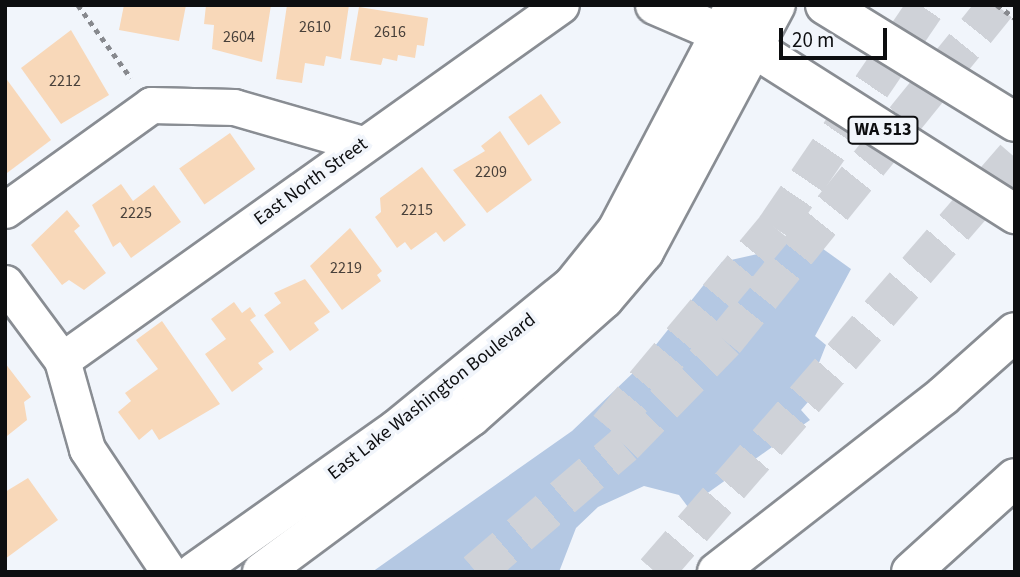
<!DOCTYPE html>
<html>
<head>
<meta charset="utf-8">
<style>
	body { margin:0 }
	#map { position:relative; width:1020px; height:577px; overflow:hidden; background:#f1f5fb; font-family:"Source Sans 3",sans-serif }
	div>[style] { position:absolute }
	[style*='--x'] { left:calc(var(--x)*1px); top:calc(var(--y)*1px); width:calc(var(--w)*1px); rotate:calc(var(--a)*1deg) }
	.green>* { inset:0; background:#b4c8e3 }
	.building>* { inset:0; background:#f8d8b9; transform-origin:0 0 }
	.highway-tunnel>* { height:38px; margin-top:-19px; transform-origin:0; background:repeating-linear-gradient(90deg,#cfd2d8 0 38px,transparent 0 57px) }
	.path>* { height:4.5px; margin-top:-2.25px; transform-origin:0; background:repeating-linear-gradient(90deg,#87898e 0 5px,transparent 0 10px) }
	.roads { filter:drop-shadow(2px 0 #898d93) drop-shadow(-2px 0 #898d93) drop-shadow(0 2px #898d93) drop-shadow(0 -2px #898d93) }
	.minor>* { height:35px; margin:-17.5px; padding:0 17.5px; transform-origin:17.5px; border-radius:17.5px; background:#fff }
	.major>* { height:38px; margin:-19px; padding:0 19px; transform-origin:19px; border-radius:19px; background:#fff }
	.highway>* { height:38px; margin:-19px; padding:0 19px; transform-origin:19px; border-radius:19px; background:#fff }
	span { translate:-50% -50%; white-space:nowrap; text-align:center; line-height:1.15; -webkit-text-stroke:7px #f1f5fb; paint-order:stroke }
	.number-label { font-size:16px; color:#48403a }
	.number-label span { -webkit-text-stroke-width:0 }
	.shield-label span { padding:2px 5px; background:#f1f5fb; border:2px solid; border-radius:5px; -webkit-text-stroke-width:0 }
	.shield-label { font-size:18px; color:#0d0e10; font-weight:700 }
	.street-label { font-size:19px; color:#0d0e10 }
	.frame { position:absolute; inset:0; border:7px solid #0d0e10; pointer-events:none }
	.scale { position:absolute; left:779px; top:28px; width:108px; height:32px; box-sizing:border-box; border:4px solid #0d0e10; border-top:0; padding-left:9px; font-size:21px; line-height:24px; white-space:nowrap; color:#0d0e10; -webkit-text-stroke:5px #f1f5fb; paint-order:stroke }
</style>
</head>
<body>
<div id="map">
	<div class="green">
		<div style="clip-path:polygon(815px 219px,826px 229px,819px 246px,851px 269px,815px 336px,826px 345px,811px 383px,804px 384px,815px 394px,801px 410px,810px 420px,688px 507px,679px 495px,644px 486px,598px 507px,576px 528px,559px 572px,372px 572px,572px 431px,635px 371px,722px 262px,771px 251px)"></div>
	</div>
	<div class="building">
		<div style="clip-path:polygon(124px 5px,186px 5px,179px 41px,119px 30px)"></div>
		<div style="clip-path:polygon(206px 5px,271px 5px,262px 62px,212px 49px,214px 25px,204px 24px)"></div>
		<div style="clip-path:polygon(287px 5px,349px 5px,341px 59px,326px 56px,324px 66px,305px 63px,302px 83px,276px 79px)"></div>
		<div style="clip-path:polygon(359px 7px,428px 18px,424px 46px,417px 45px,415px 58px,398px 55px,397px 61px,383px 58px,381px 65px,350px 60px)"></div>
		<div style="clip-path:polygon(71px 30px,109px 95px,61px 124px,21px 68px)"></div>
		<div style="clip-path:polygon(5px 77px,51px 140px,7px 173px,5px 170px)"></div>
		<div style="left:541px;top:94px;width:35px;height:40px;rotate:55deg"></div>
		<div style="clip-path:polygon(500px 131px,532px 180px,487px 213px,453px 170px,485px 151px,481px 146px)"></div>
		<div style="left:230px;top:133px;width:44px;height:62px;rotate:55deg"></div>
		<div style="clip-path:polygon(422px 167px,466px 225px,444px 242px,436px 232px,411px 250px,405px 242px,397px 248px,375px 217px,381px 212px,380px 198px)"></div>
		<div style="clip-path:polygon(121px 184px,133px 201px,154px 185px,181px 222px,131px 258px,120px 242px,113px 247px,92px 205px)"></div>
		<div style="clip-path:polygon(67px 210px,80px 226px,74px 231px,106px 273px,84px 290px,69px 280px,62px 285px,31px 245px)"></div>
		<div style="clip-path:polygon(350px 228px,382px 271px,377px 275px,381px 281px,342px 310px,310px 266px)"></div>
		<div style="clip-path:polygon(305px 279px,330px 312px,314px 323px,319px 330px,290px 351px,264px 315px,281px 303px,274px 293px)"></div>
		<div style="clip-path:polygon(234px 302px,242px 313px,250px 307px,256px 316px,250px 320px,274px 352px,258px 363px,263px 369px,232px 392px,205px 354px,226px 339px,211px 319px)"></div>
		<div style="clip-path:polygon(162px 321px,220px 404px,159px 440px,152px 429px,139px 440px,118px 412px,131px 401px,125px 393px,158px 369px,136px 340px)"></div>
		<div style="clip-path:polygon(5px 363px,31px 397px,24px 402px,27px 420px,7px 436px)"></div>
		<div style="clip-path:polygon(28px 478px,58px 520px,5px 559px,5px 492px)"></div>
	</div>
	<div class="highway-tunnel">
		<div style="--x:608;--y:428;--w:261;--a:-50.1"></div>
		<div style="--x:775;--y:228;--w:270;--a:-55.7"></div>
		<div style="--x:476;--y:572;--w:195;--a:-40.6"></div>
		<div style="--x:624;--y:445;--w:145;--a:-45.8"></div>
		<div style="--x:725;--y:341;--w:432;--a:-51"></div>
		<div style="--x:655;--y:572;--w:549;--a:-49.06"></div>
	</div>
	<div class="path">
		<div style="--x:78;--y:5;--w:90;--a:54"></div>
		<div style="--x:997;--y:5;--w:22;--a:36"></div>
	</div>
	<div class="roads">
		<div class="minor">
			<div style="--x:5;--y:210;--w:180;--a:-35.7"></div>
			<div style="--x:151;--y:105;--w:83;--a:1.4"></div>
			<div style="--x:234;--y:107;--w:133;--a:16.1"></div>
			<div style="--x:5;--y:283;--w:96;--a:53.5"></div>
			<div style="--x:62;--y:360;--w:92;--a:74.3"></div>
			<div style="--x:87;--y:449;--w:148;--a:56.3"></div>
			<div style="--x:62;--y:360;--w:612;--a:-35.43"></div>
		</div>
		<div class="major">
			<div style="--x:655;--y:5;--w:106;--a:23.4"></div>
			<div style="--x:752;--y:47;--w:312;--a:32.4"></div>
			<div style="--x:825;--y:5;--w:223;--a:31.6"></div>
			<div style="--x:195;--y:572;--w:247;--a:-35.3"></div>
			<div style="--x:397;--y:429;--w:226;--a:-39.3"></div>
			<div style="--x:572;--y:286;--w:72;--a:-51.2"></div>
			<div style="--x:617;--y:230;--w:254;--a:-62.3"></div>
			<div style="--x:262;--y:572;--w:260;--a:-36.6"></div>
			<div style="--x:471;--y:417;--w:178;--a:-41.6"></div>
			<div style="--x:604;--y:299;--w:62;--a:-49.6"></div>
			<div style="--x:644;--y:252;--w:280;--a:-61.9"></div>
		</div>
		<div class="highway">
			<div style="--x:717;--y:572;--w:286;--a:-37.9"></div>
			<div style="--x:943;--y:396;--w:96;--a:-41.6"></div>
			<div style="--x:911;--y:572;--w:140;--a:-42.1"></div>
		</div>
	</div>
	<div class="number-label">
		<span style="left:315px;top:27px">2610</span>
		<span style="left:390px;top:32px">2616</span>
		<span style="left:239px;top:37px">2604</span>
		<span style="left:65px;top:81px">2212</span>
		<span style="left:491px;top:172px">2209</span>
		<span style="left:417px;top:210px">2215</span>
		<span style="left:136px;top:213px">2225</span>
		<span style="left:346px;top:268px">2219</span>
	</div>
	<div class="shield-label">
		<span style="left:883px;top:130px">WA 513</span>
	</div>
	<div class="street-label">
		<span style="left:311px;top:182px;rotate:-36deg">East North Street</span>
		<span style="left:432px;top:397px;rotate:-38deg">East Lake Washington Boulevard</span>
	</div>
	<div class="frame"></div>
	<div class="scale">20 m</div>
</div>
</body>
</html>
